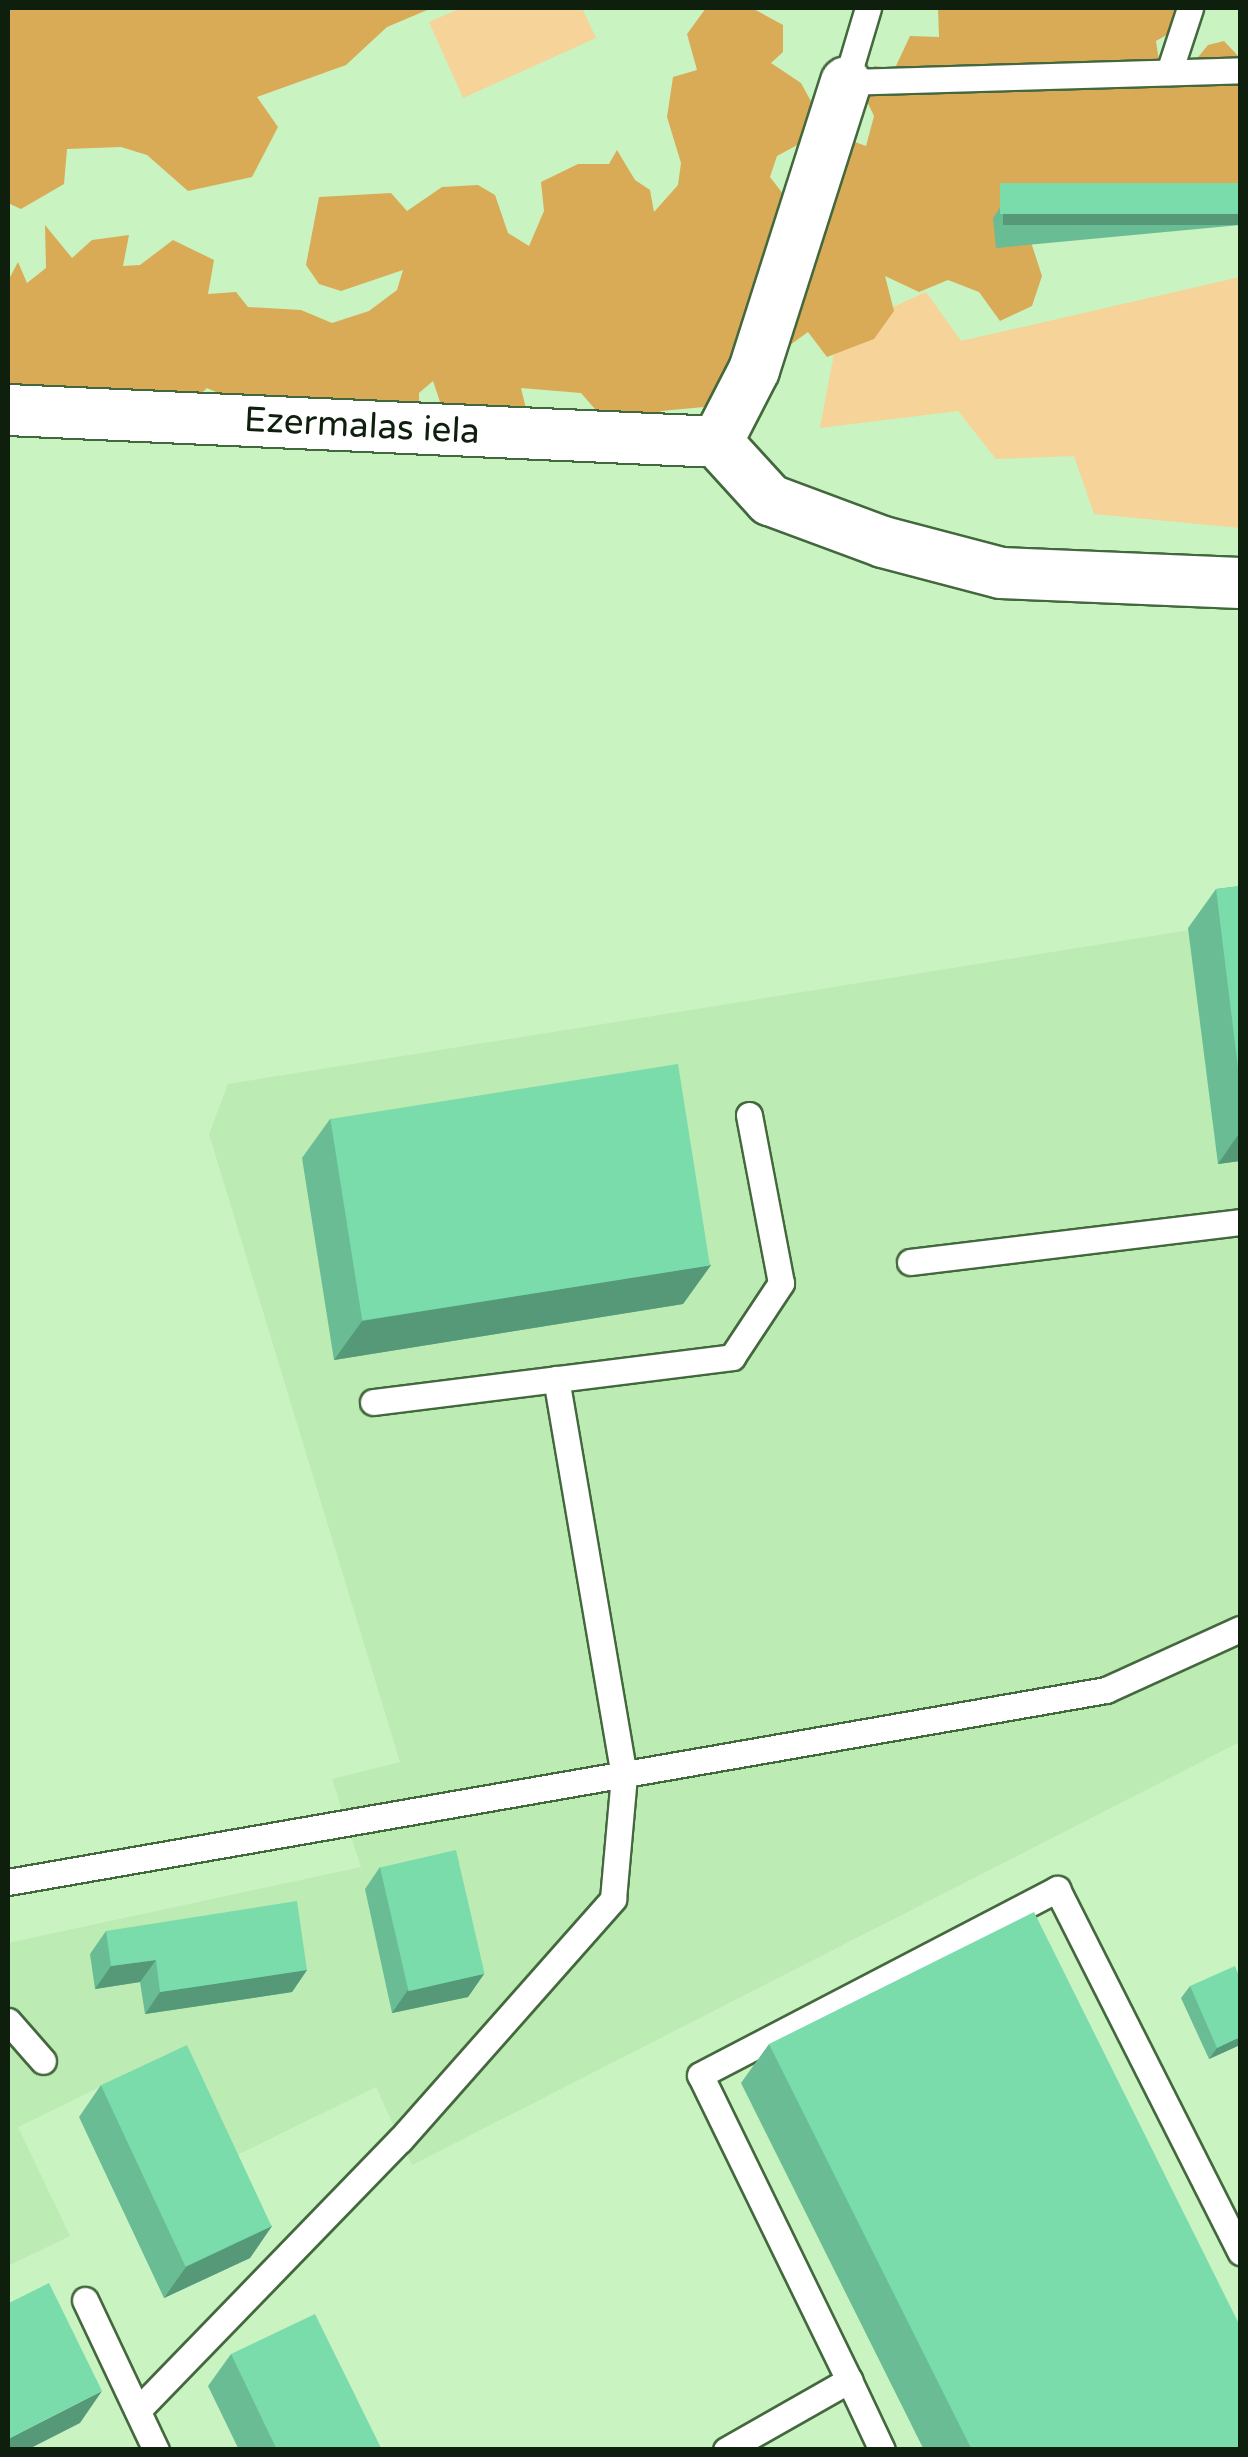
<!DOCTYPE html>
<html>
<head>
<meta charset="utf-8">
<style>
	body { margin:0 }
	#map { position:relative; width:1248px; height:2457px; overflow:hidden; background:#caf3c2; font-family:"Varela Round",sans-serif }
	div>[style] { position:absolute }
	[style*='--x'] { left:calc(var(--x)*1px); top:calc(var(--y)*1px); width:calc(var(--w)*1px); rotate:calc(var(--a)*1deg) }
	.built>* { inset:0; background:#bcebb4 }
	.green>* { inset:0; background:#f5d399 }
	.forest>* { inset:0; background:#d9ab56 }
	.roads { filter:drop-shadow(2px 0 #44683e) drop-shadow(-2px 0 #44683e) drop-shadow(0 2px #44683e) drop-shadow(0 -2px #44683e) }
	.lane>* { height:25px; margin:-12.5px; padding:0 12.5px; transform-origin:12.5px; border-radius:12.5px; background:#fff }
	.street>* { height:50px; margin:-25px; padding:0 25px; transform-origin:25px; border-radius:25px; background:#fff }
	.wall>* { inset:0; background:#69bc93 }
	.shaded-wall>* { inset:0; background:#559978; transform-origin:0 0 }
	.building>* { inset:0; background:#7adbab; transform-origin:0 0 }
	span { translate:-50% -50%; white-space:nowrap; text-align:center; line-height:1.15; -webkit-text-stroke:10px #fff; paint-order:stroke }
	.street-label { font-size:35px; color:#0f1f0d }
	.frame { position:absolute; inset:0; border:10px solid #0f1f0d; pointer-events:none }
</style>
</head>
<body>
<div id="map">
	<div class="built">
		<div style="clip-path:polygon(1240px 922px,1240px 1742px,412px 2165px,376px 2087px,235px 2156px,174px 2051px,18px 2127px,70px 2236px,8px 2266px,8px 1943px,361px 1867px,332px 1779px,400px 1762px,209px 1134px,228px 1084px)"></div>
	</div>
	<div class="green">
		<div style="clip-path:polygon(461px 8px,582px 8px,596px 38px,463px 98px,429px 22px)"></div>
		<div style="clip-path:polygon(1240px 277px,1240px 528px,1094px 514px,1074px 456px,996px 459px,958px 411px,820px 428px,838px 332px,926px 292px,961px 341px)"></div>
	</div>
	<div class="forest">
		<div style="clip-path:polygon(8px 8px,432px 8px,387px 27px,346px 65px,257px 97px,278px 127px,252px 177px,188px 191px,147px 155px,121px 147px,67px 149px,64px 184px,21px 209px,8px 203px)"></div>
		<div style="clip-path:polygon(706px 8px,752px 8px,783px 25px,783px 52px,771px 63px,801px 83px,813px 105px,801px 143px,777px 156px,770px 177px,783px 194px,803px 190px,844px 138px,866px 146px,874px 116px,863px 93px,874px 66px,895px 68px,910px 36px,939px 37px,938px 8px,1182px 8px,1177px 29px,1156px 41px,1159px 61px,1194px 62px,1208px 45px,1224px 41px,1240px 58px,1240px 202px,1144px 187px,1029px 236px,1042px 276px,1032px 306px,1000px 321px,979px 292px,948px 280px,919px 292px,885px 276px,894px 311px,874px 339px,827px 357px,808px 332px,704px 407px,661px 411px,641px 428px,608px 424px,581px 393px,521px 388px,528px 417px,444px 414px,433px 381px,419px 393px,419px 411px,225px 396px,207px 388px,193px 401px,8px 401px,8px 281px,18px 262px,27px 283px,46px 268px,45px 225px,72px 258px,92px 240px,129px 235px,123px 266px,140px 265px,173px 240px,214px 260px,208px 294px,236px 292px,248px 307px,301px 310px,332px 323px,369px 311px,397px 290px,403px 270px,341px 291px,319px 284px,306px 265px,319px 197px,391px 193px,407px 211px,442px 187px,478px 185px,495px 195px,508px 233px,529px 246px,544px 211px,541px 182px,578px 164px,609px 164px,617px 150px,635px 180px,650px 190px,654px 212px,678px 185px,681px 163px,667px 117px,673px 77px,697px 70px,687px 34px)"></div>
	</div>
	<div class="roads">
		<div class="lane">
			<div style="--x:868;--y:8;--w:77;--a:106.6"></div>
			<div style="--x:846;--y:82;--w:394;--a:-1.7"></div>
			<div style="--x:1169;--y:72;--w:67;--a:-71.8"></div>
			<div style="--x:910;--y:1262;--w:332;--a:-6.9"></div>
			<div style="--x:373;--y:1402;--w:362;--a:-7.1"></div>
			<div style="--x:732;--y:1357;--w:89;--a:-56.5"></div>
			<div style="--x:781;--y:1283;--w:171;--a:-100.8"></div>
			<div style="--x:8;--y:1882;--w:1115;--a:-9.92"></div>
			<div style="--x:1106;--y:1690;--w:147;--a:-24.5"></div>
			<div style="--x:8;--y:2021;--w:53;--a:48.8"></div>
			<div style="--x:85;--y:2300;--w:166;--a:64.7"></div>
			<div style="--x:849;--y:2380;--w:339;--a:-116"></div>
			<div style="--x:700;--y:2075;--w:403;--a:-27.5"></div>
			<div style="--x:1057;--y:1889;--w:407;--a:63.2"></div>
			<div style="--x:138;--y:2410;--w:376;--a:-45.9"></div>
			<div style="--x:400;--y:2140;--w:322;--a:-48.5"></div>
			<div style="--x:613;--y:1899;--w:123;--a:-84.9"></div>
			<div style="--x:624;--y:1776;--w:403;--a:-99.7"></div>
			<div style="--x:726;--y:2450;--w:142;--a:-29.6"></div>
			<div style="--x:849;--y:2380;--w:77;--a:64.8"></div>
		</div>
		<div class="street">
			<div style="--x:8;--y:410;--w:710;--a:2.58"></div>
			<div style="--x:717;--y:442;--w:79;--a:47.6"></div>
			<div style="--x:770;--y:500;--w:121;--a:20.4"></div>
			<div style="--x:883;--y:542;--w:122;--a:14.7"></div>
			<div style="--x:1001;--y:573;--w:239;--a:2.4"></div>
			<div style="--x:717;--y:442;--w:81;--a:-62.8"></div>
			<div style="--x:754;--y:370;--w:302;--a:-72.3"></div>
		</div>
	</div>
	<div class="wall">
		<div style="clip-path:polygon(1240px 183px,1240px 225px,996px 248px,993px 218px,1001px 206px)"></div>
		<div style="clip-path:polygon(1240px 886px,1240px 1161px,1218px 1164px,1188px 928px,1216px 889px)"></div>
		<div style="clip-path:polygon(330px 1119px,711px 1265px,683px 1304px,334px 1360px,302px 1158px)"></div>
		<div style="clip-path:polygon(380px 1867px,484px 1974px,468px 1997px,392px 2013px,365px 1889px)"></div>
		<div style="clip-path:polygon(106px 1931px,307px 1970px,292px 1992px,145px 2014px,140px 1982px,95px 1989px,90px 1954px)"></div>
		<div style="clip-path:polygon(1190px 1986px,1240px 2045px,1209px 2059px,1181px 1998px)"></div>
		<div style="clip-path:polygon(769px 2044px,1240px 2450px,924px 2450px,741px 2083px)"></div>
		<div style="clip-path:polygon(101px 2085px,272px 2226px,250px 2258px,164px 2298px,79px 2117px)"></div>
		<div style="clip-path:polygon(231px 2354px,382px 2450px,239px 2450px,208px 2386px)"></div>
	</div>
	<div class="shaded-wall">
		<div style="left:1240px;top:214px;width:11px;height:237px;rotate:90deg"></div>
		<div style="clip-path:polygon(1240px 1132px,1240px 1161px,1218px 1164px)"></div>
		<div style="clip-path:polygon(711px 1265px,683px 1304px,334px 1360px,362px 1321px)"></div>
		<div style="clip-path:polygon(156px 1960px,140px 1982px,95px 1989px,111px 1966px)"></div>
		<div style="clip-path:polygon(307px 1970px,292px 1992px,145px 2014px,160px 1992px)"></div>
		<div style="clip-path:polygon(484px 1974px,468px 1997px,392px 2013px,408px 1990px)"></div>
		<div style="clip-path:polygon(1240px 2037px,1240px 2045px,1209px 2059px,1217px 2048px)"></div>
		<div style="clip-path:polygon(272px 2226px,250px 2258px,164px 2298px,186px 2267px)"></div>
		<div style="clip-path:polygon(102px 2391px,80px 2423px,27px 2450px,8px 2450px,8px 2439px)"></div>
	</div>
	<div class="building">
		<div style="left:1240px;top:183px;width:31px;height:240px;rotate:90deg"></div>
		<div style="clip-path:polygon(1240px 886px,1240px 1084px,1216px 889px)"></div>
		<div style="left:678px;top:1064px;width:204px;height:352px;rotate:81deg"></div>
		<div style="left:456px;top:1850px;width:127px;height:78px;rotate:77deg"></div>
		<div style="clip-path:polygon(297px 1901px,307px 1970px,160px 1992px,156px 1960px,111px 1966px,106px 1931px)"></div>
		<div style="clip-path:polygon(1034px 1912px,1240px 2326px,1240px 2450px,972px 2450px,769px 2044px)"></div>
		<div style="clip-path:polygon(1235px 1966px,1240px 1979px,1240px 2037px,1217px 2048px,1190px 1986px)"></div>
		<div style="left:187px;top:2045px;width:200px;height:95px;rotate:65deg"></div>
		<div style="clip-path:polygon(49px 2283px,102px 2391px,8px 2439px,8px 2299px,9px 2303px)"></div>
		<div style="clip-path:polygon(315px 2314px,382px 2450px,277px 2450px,231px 2354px)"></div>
	</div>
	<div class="street-label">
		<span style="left:362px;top:426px;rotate:3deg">Ezermalas iela</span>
	</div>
	<div class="frame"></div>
</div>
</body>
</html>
